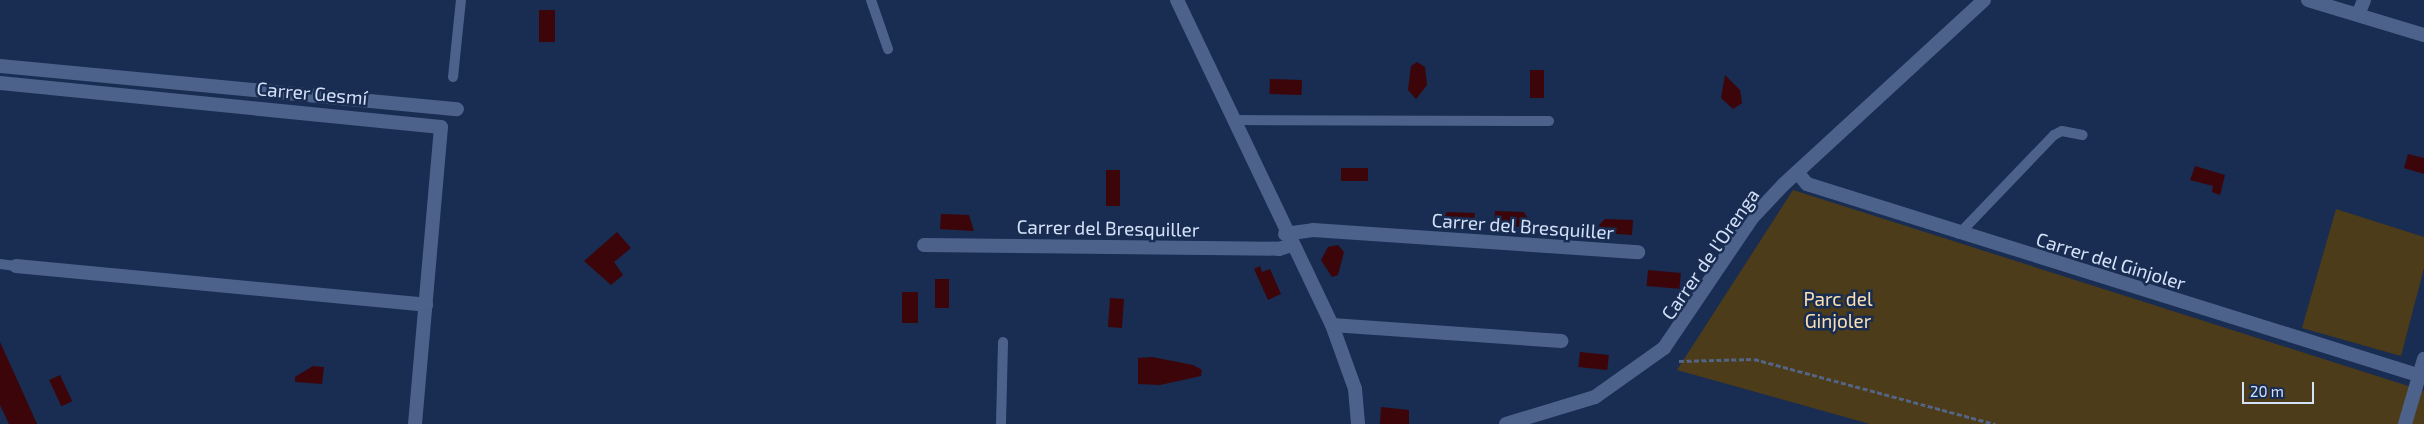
<!DOCTYPE html>
<html>
<head>
<meta charset="utf-8">
<style>
	body { margin:0 }
	#map { position:relative; width:2424px; height:424px; overflow:hidden; background:#192c51; font-family:"Exo 2",sans-serif }
	div>[style] { position:absolute }
	[style*='--x'] { left:calc(var(--x)*1px); top:calc(var(--y)*1px); width:calc(var(--w)*1px); rotate:calc(var(--a)*1deg) }
	.green>* { inset:0; background:#4d3c19 }
	.water>* { inset:0; background:#3c050a; transform-origin:0 0 }
	.path>* { height:3px; margin-top:-1.5px; transform-origin:0; background:repeating-linear-gradient(90deg,#536586 0 5px,transparent 0 7.5px) }
	.service>* { height:10px; margin:-5px; padding:0 5px; transform-origin:5px; border-radius:5px; background:#4c628b }
	.minor>* { height:14px; margin:-7px; padding:0 7px; transform-origin:7px; border-radius:7px; background:#4c628b }
	span { translate:-50% -50%; white-space:nowrap; text-align:center; line-height:1.15; -webkit-text-stroke:5px #192c51; paint-order:stroke }
	.street-label { font-size:19px; color:#d3e1f9 }
	.park-label { font-size:19px; color:#fbe0b1 }
	.scale { position:absolute; left:2242px; top:382px; width:72px; height:22px; box-sizing:border-box; border:2px solid #d3e1f9; border-top:0; padding-left:6px; font-size:15px; line-height:18px; white-space:nowrap; color:#d3e1f9; -webkit-text-stroke:4px #192c51; paint-order:stroke }
</style>
</head>
<body>
<div id="map">
	<div class="green">
		<div style="clip-path:polygon(1793px 190px,2424px 391px,2424px 424px,1870px 424px,1677px 370px)"></div>
		<div style="clip-path:polygon(2336px 209px,2424px 237px,2424px 268px,2401px 356px,2302px 328px)"></div>
	</div>
	<div class="water">
		<div style="left:555px;top:10px;width:32px;height:16px;rotate:90deg"></div>
		<div style="clip-path:polygon(1417px 62px,1425px 67px,1427px 85px,1416px 99px,1408px 90px,1411px 66px)"></div>
		<div style="left:1544px;top:70px;width:28px;height:14px;rotate:90deg"></div>
		<div style="clip-path:polygon(1725px 75px,1740px 90px,1742px 103px,1733px 109px,1721px 98px)"></div>
		<div style="left:1270px;top:79px;width:32px;height:15px;rotate:2deg"></div>
		<div style="clip-path:polygon(2408px 154px,2424px 158px,2424px 174px,2404px 168px)"></div>
		<div style="clip-path:polygon(2195px 166px,2225px 175px,2220px 195px,2212px 192px,2213px 186px,2190px 180px)"></div>
		<div style="left:1341px;top:168px;width:27px;height:13px"></div>
		<div style="left:1106px;top:170px;width:14px;height:36px"></div>
		<div style="clip-path:polygon(1495px 211px,1524px 212px,1528px 219px,1523px 227px,1494px 225px)"></div>
		<div style="clip-path:polygon(1447px 212px,1475px 213px,1473px 227px,1447px 226px,1442px 222px)"></div>
		<div style="clip-path:polygon(941px 214px,969px 215px,974px 231px,940px 229px)"></div>
		<div style="clip-path:polygon(1605px 219px,1633px 220px,1632px 235px,1604px 233px,1599px 225px)"></div>
		<div style="clip-path:polygon(617px 232px,631px 248px,614px 262px,623px 275px,611px 285px,584px 261px)"></div>
		<div style="clip-path:polygon(1338px 245px,1344px 252px,1338px 275px,1332px 277px,1321px 260px,1328px 247px)"></div>
		<div style="clip-path:polygon(1260px 266px,1262px 272px,1270px 269px,1281px 294px,1268px 300px,1254px 269px)"></div>
		<div style="left:1648px;top:270px;width:33px;height:16px;rotate:5deg"></div>
		<div style="left:935px;top:279px;width:14px;height:29px"></div>
		<div style="left:902px;top:292px;width:16px;height:31px"></div>
		<div style="left:1110px;top:298px;width:14px;height:29px;rotate:4deg"></div>
		<div style="clip-path:polygon(0 342px,25px 397px,37px 424px,9px 424px,0 405px)"></div>
		<div style="left:1580px;top:352px;width:29px;height:15px;rotate:6deg"></div>
		<div style="clip-path:polygon(1152px 357px,1193px 365px,1202px 370px,1201px 376px,1160px 385px,1138px 384px,1138px 358px)"></div>
		<div style="clip-path:polygon(313px 366px,324px 367px,322px 384px,295px 382px,295px 377px)"></div>
		<div style="left:60px;top:375px;width:29px;height:12px;rotate:65deg"></div>
		<div style="clip-path:polygon(1381px 407px,1409px 410px,1409px 424px,1380px 424px)"></div>
	</div>
	<div class="path">
		<div style="--x:1679;--y:361;--w:75;--a:-1.5"></div>
		<div style="--x:1754;--y:359;--w:250;--a:15.1"></div>
	</div>
	<div class="service">
		<div style="--x:871;--y:0;--w:52;--a:70.9"></div>
		<div style="--x:453;--y:77;--w:77;--a:-84.1"></div>
		<div style="--x:1233;--y:120;--w:316;--a:0.2"></div>
		<div style="--x:1959;--y:234;--w:137;--a:-46.2"></div>
		<div style="--x:2054;--y:135;--w:9;--a:-27"></div>
		<div style="--x:2062;--y:131;--w:21;--a:11"></div>
		<div style="--x:0;--y:264;--w:16;--a:7"></div>
		<div style="--x:1001;--y:424;--w:82;--a:-88.6"></div>
	</div>
	<div class="minor">
		<div style="--x:1177;--y:0;--w:360;--a:64.5"></div>
		<div style="--x:1332;--y:325;--w:68;--a:70.2"></div>
		<div style="--x:1355;--y:389;--w:35;--a:85"></div>
		<div style="--x:2308;--y:0;--w:121;--a:16.8"></div>
		<div style="--x:2358;--y:15;--w:16;--a:-68"></div>
		<div style="--x:0;--y:66;--w:459;--a:5.4"></div>
		<div style="--x:0;--y:83;--w:443;--a:5.7"></div>
		<div style="--x:441;--y:127;--w:298;--a:95"></div>
		<div style="--x:1797;--y:172;--w:16;--a:50"></div>
		<div style="--x:1807;--y:184;--w:646;--a:17.37"></div>
		<div style="--x:1285;--y:234;--w:28;--a:-8"></div>
		<div style="--x:1313;--y:230;--w:326;--a:3.9"></div>
		<div style="--x:924;--y:245;--w:355;--a:0.6"></div>
		<div style="--x:1279;--y:249;--w:13;--a:-18"></div>
		<div style="--x:16;--y:266;--w:412;--a:5.4"></div>
		<div style="--x:1332;--y:325;--w:230;--a:4"></div>
		<div style="--x:1506;--y:424;--w:93;--a:-16.9"></div>
		<div style="--x:1595;--y:397;--w:85;--a:-35.4"></div>
		<div style="--x:1664;--y:348;--w:157;--a:-55.9"></div>
		<div style="--x:1752;--y:218;--w:45;--a:-46.8"></div>
		<div style="--x:1783;--y:185;--w:273;--a:-42.6"></div>
		<div style="--x:2405;--y:424;--w:68;--a:-73.7"></div>
	</div>
	<div class="street-label">
		<span style="left:312px;top:93px;rotate:5deg">Carrer Gesmí</span>
		<span style="left:1523px;top:226px;rotate:4deg">Carrer del Bresquiller</span>
		<span style="left:1108px;top:228px;rotate:1deg">Carrer del Bresquiller</span>
		<span style="left:1710px;top:254px;rotate:-55deg">Carrer de l'Orenga</span>
		<span style="left:2111px;top:261px;rotate:17deg">Carrer del Ginjoler</span>
	</div>
	<div class="park-label">
		<span style="left:1838px;top:310px">Parc del<br>Ginjoler</span>
	</div>
	<div class="scale">20 m</div>
</div>
</body>
</html>
